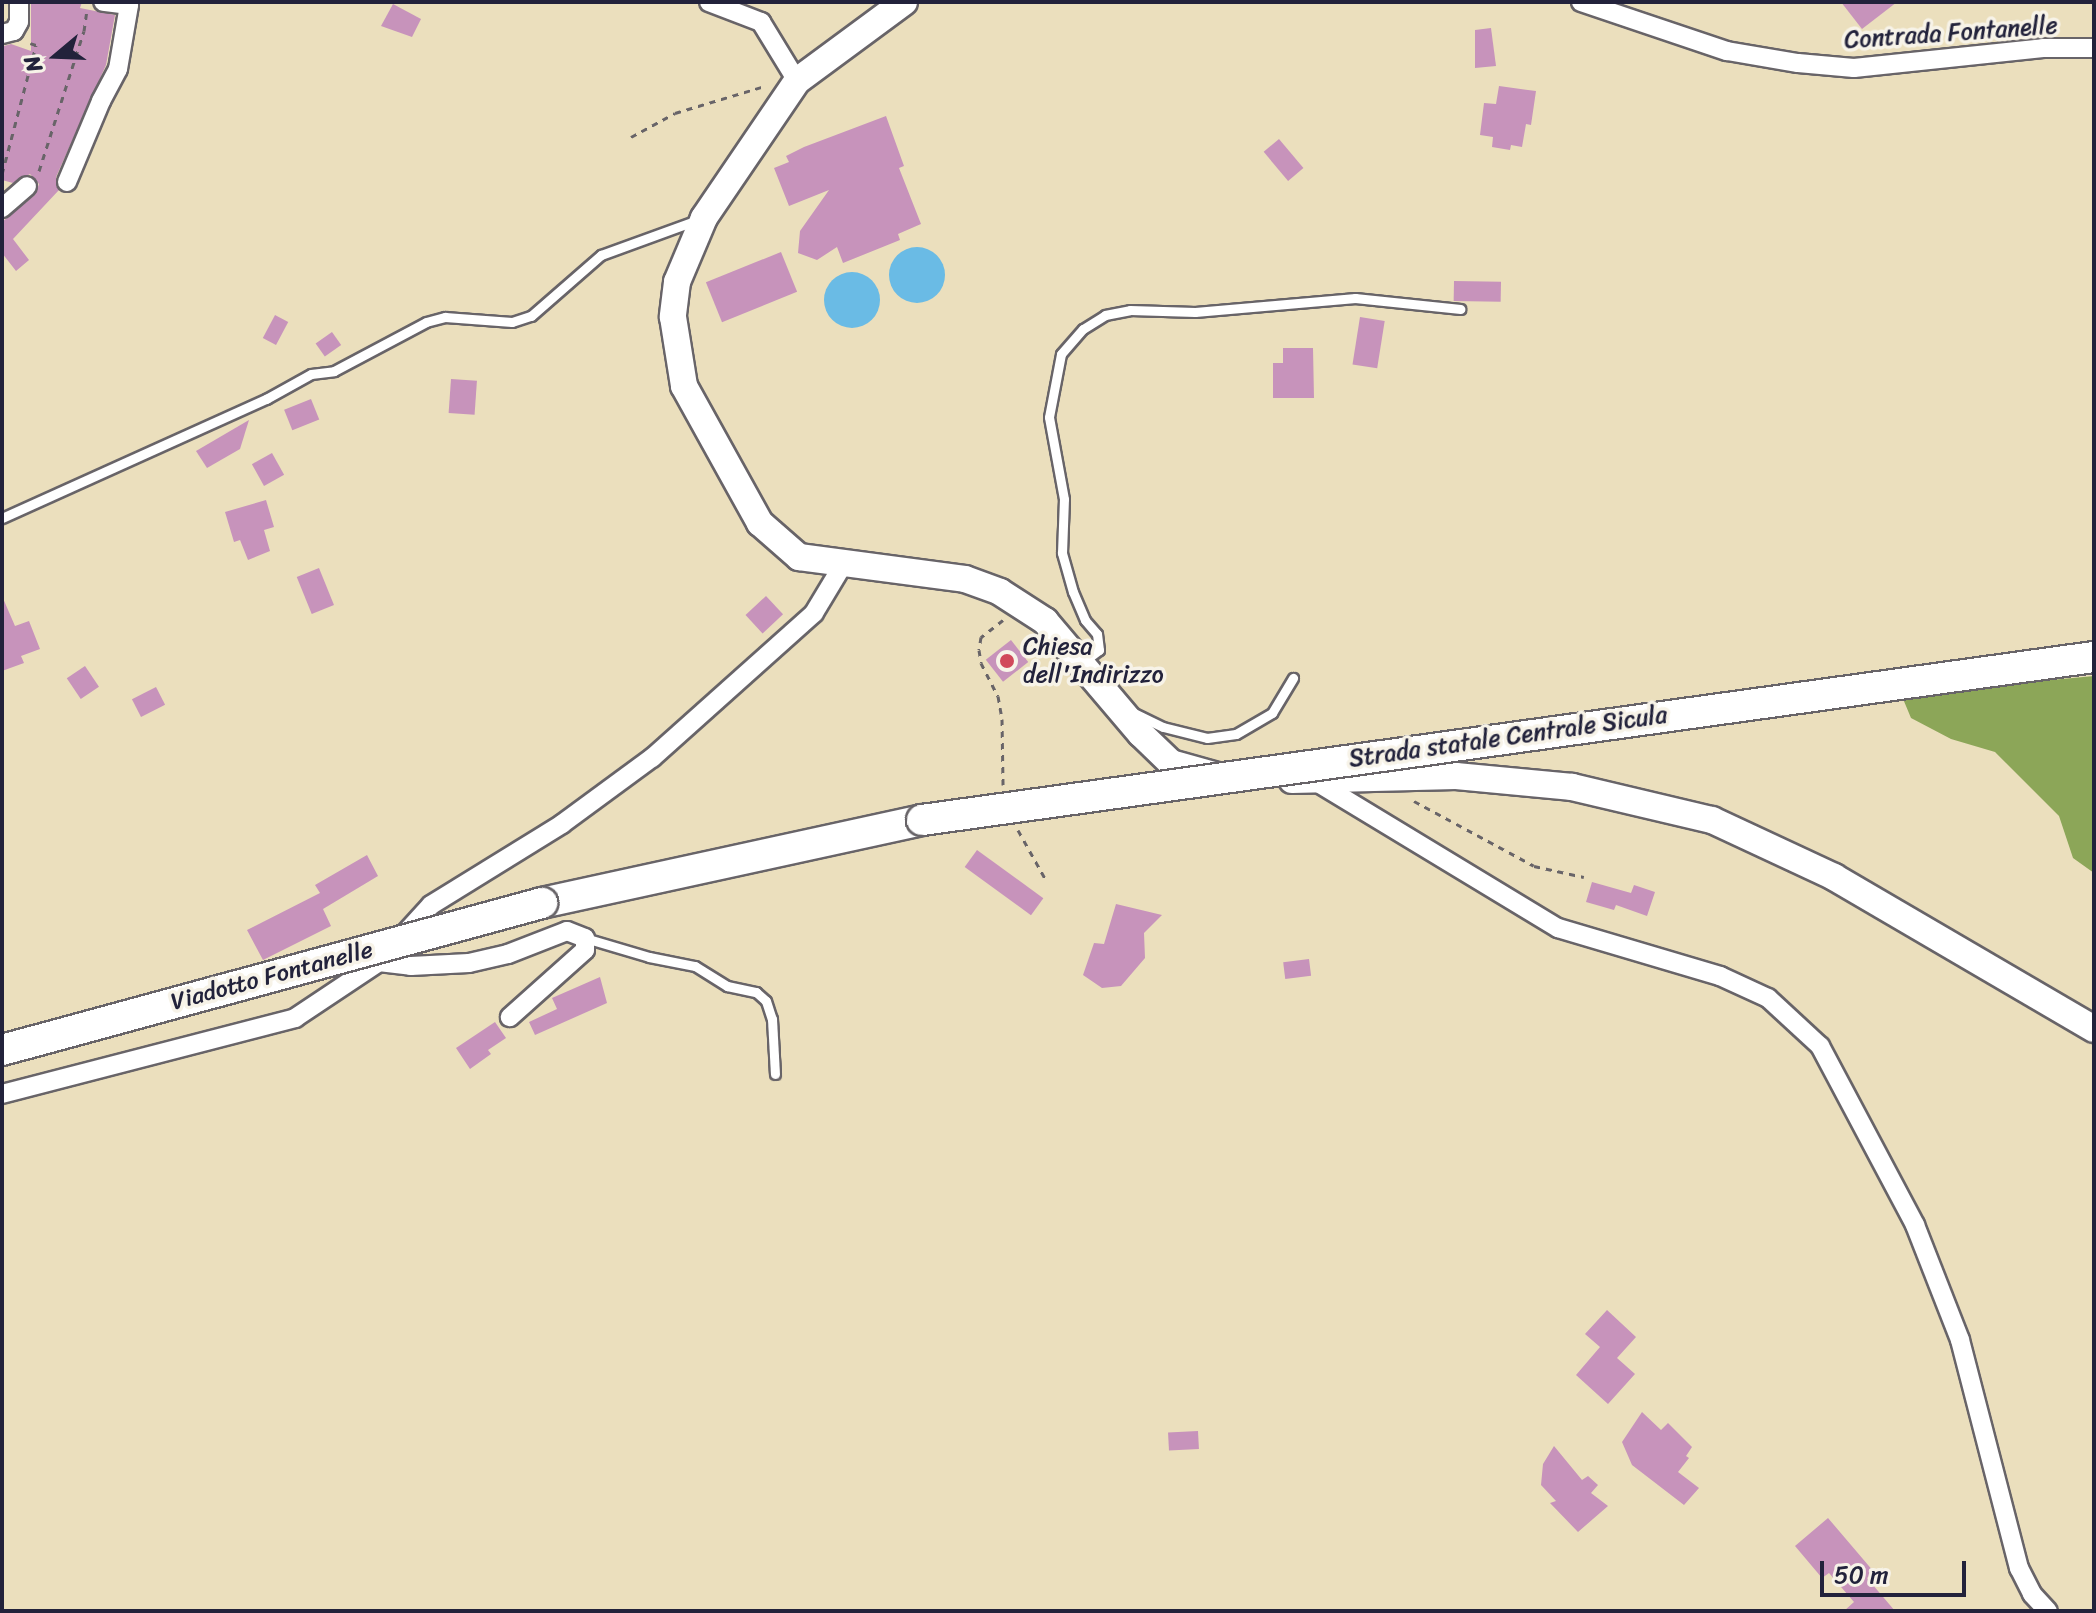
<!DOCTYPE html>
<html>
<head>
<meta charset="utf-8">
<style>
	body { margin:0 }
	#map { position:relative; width:2096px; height:1613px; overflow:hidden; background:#ebdfbd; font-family:Sriracha,sans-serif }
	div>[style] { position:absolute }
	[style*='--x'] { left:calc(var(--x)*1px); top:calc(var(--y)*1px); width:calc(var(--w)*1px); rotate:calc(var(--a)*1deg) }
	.forest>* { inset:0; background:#8ca658 }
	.water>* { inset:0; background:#6abbe5 }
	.round { border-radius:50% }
	.building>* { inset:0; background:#c793bb; transform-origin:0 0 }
	.path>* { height:3px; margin-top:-1.5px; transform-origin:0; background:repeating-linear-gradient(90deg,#686468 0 6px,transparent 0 12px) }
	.roads { filter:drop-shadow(2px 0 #686468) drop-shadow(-2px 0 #686468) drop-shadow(0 2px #686468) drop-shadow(0 -2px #686468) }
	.service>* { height:9px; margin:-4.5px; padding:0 4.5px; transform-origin:4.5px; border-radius:4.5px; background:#fff }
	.minor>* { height:18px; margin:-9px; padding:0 9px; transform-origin:9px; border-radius:9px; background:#fff }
	.secondary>* { height:26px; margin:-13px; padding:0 13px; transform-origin:13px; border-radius:13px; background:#fff }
	.primary>* { height:30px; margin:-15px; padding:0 15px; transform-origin:15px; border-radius:15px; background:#fff }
	.bridges { filter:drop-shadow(2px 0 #686468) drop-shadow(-2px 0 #686468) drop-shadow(0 2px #686468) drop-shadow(0 -2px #686468) }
	.primary-bridge>* { height:30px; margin:-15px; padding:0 15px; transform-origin:15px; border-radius:15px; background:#fff }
	.dots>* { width:22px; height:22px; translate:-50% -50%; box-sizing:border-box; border:4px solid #f7f3e8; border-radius:50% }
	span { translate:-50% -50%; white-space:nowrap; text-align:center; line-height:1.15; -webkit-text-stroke:7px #f7f3e8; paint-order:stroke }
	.street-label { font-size:24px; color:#22223b }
	.poi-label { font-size:24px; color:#22223b }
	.left { translate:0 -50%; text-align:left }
	.frame { position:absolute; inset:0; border:4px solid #22223b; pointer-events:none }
	.north { position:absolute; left:16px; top:16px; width:80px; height:80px; -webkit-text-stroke:6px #f7f3e8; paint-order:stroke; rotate:251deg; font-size:22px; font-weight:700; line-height:32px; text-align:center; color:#22223b }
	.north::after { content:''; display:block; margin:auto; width:28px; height:36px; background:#22223b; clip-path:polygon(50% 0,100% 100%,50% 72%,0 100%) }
	.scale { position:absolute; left:1820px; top:1561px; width:146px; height:36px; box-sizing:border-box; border:4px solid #22223b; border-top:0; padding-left:10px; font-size:24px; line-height:28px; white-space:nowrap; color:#22223b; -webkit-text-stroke:6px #f7f3e8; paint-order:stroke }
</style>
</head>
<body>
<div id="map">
	<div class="forest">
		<div style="clip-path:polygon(2094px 676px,2094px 873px,2073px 858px,2059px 816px,1995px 752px,1951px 739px,1911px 718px,1901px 694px)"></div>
	</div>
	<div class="water">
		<div class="round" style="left:889px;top:247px;width:56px;height:56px"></div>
		<div class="round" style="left:824px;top:272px;width:56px;height:56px"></div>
	</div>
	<div class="building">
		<div style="clip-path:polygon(31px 2px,82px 2px,80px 8px,115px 15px,106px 65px,56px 177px,59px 190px,13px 239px,29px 260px,16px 271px,2px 253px,2px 222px,35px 195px,39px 184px,30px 174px,13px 183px,2px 180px,2px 54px,4px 46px,11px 44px,31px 51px)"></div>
		<div style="clip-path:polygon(1841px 2px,1897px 2px,1862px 29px)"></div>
		<div style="clip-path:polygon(393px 4px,421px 19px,412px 37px,381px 26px)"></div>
		<div style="clip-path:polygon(1491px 28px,1496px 66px,1475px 68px,1475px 30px)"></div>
		<div style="clip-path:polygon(1499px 86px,1536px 91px,1531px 125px,1526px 124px,1522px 147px,1511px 145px,1510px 150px,1492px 147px,1493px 137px,1480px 135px,1484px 103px,1496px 104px)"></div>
		<div style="clip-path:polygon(886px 116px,904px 166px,899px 168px,921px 224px,898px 234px,900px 240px,843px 263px,837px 247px,817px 260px,798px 253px,800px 231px,829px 190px,789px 206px,774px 168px,789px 162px,786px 156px,804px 147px)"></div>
		<div style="left:1279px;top:139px;width:38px;height:20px;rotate:50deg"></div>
		<div style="left:781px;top:252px;width:43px;height:81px;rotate:68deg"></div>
		<div style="left:1454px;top:281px;width:47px;height:20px;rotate:1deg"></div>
		<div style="left:275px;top:315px;width:15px;height:26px;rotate:28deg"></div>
		<div style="left:1360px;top:317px;width:25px;height:48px;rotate:9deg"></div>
		<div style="left:332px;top:332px;width:16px;height:20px;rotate:55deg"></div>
		<div style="clip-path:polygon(1283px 348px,1313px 348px,1314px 398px,1273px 398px,1273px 363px,1283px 363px)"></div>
		<div style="left:451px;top:379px;width:26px;height:34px;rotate:4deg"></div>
		<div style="left:311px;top:399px;width:22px;height:29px;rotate:68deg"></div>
		<div style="clip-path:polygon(249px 420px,240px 449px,207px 468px,196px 451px)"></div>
		<div style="left:272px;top:453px;width:25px;height:23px;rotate:61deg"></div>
		<div style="clip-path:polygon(266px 500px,274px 527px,264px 530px,270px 551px,248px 560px,240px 540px,234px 542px,225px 512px)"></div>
		<div style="left:319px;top:568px;width:40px;height:24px;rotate:68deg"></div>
		<div style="clip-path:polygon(2px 596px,15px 626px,29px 621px,40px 649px,21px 656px,24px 663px,2px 671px)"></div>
		<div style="left:766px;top:596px;width:25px;height:28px;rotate:47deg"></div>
		<div style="left:1011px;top:640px;width:28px;height:32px;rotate:52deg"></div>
		<div style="left:85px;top:666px;width:25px;height:22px;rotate:56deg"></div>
		<div style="left:156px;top:687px;width:20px;height:27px;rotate:63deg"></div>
		<div style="left:977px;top:850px;width:82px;height:21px;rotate:36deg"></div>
		<div style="clip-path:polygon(367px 855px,378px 876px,323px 909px,331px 926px,263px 960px,247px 930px,320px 893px,315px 885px)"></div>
		<div style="clip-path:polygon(1592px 882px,1631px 893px,1634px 885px,1655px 892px,1647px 916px,1616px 905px,1614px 910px,1586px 902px)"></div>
		<div style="clip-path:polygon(1116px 904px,1162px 915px,1144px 933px,1145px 958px,1121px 986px,1102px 988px,1083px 975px,1094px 943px,1104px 944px)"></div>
		<div style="left:1309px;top:959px;width:17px;height:26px;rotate:83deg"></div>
		<div style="clip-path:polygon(600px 977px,607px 1003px,535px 1035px,529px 1022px,557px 1009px,552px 998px)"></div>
		<div style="clip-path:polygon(495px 1022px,506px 1038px,488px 1050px,491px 1054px,470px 1069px,456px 1048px)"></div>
		<div style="clip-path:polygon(1607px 1310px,1636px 1337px,1617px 1358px,1635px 1374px,1608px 1404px,1576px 1375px,1600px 1347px,1585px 1334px)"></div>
		<div style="clip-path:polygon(1642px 1412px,1661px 1430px,1668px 1423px,1692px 1447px,1686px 1456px,1689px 1458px,1678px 1472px,1699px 1488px,1684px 1505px,1632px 1465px,1622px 1442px)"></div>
		<div style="left:1198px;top:1431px;width:18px;height:30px;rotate:87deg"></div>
		<div style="clip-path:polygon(1554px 1446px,1582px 1480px,1588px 1476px,1598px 1485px,1591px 1493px,1608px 1506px,1578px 1532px,1550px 1503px,1556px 1501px,1541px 1485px,1543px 1464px)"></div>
		<div style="clip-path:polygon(1828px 1518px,1874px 1572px,1867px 1578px,1895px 1611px,1844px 1611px,1854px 1602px,1829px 1573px,1822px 1578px,1795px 1546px)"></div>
	</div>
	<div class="path">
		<div style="--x:631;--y:137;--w:50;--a:-28.6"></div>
		<div style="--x:675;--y:113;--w:94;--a:-16.7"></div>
		<div style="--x:39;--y:171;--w:147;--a:-72.2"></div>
		<div style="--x:84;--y:31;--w:21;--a:-82"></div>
		<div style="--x:2;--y:174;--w:133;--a:-75.2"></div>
		<div style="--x:36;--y:45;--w:6;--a:-162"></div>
		<div style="--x:1003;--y:620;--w:28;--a:142"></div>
		<div style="--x:981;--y:637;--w:13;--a:99"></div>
		<div style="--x:979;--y:650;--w:13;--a:81"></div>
		<div style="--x:981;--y:663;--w:37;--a:63"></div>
		<div style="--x:998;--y:696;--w:23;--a:80"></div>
		<div style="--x:1002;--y:719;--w:66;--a:89.1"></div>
		<div style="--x:1414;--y:801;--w:136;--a:28.4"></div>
		<div style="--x:1534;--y:866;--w:51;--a:12.4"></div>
		<div style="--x:1018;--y:830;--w:57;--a:60.8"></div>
	</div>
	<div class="roads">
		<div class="service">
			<div style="--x:2;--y:518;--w:290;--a:-24.3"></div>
			<div style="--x:266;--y:399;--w:51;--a:-29.1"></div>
			<div style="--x:311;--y:374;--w:23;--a:-7"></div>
			<div style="--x:334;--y:371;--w:104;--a:-28"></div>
			<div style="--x:426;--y:322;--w:20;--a:-15"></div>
			<div style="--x:445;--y:317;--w:67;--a:4.3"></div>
			<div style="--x:512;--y:322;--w:20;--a:-18"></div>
			<div style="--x:531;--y:316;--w:93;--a:-41.1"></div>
			<div style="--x:601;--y:255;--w:102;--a:-20"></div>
			<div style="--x:1083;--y:662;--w:20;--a:-37"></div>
			<div style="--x:1099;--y:650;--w:16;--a:-97"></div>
			<div style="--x:1097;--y:634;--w:18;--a:-131"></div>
			<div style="--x:1085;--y:620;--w:30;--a:-113"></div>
			<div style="--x:1073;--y:592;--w:41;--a:-105.8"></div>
			<div style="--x:1062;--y:553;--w:54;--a:-87.9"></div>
			<div style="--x:1064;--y:499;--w:83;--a:-100.4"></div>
			<div style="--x:1049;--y:417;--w:64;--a:-79.2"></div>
			<div style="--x:1061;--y:354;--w:33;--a:-49"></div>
			<div style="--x:1083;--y:329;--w:26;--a:-32"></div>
			<div style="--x:1105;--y:315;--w:25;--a:-11"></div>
			<div style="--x:1130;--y:310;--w:65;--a:1.8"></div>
			<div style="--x:1195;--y:312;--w:161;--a:-5"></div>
			<div style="--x:1355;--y:298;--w:106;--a:6"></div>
			<div style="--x:1134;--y:713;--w:32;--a:26"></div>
			<div style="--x:1163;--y:727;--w:45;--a:14"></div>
			<div style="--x:1207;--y:738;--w:29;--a:-8"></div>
			<div style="--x:1236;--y:734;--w:42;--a:-30.3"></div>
			<div style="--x:1272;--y:713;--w:41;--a:-59"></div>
			<div style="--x:585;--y:938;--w:67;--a:16.5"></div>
			<div style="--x:649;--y:957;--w:47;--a:11.1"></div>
			<div style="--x:695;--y:966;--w:38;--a:32"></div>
			<div style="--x:727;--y:986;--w:30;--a:12"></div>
			<div style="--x:756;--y:992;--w:13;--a:42"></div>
			<div style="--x:766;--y:1001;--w:19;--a:72"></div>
			<div style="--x:772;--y:1019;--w:55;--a:86.9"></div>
		</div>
		<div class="minor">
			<div style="--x:709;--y:2;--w:56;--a:21"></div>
			<div style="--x:761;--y:22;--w:69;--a:58.6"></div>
			<div style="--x:1581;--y:2;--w:154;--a:18.6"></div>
			<div style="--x:1727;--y:51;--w:72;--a:9.6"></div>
			<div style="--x:1798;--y:63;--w:56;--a:5.1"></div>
			<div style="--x:1854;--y:68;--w:190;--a:-6"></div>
			<div style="--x:2043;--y:48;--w:51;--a:0"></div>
			<div style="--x:2;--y:34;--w:12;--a:-14"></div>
			<div style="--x:14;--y:31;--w:10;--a:-61"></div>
			<div style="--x:19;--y:22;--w:20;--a:-90"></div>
			<div style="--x:67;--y:182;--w:88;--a:-67.2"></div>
			<div style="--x:101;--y:101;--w:36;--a:-62"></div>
			<div style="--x:118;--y:69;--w:65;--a:-80.2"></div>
			<div style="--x:129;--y:5;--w:26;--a:-173"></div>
			<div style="--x:2;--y:208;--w:33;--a:-41"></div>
			<div style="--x:1315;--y:781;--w:284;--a:31.2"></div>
			<div style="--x:1558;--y:928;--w:169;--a:16.5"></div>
			<div style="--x:1720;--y:976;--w:53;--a:24.6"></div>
			<div style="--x:1768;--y:998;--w:71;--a:42.7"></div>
			<div style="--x:1820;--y:1046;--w:203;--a:62"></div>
			<div style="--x:1915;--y:1225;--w:123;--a:68.6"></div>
			<div style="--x:1960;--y:1340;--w:236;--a:75.5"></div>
			<div style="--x:2019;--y:1568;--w:29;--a:63"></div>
			<div style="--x:2032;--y:1594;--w:23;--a:47"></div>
			<div style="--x:379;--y:962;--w:32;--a:7"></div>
			<div style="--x:411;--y:966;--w:58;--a:-3"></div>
			<div style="--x:469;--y:963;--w:40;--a:-13"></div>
			<div style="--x:508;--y:954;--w:63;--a:-21.3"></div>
			<div style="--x:567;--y:931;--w:19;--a:21"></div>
			<div style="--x:585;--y:938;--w:12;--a:90"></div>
			<div style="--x:585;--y:950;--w:101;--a:138.2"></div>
			<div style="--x:2;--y:1094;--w:303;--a:-14.5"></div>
			<div style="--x:295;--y:1018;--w:101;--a:-33.7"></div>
			<div style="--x:379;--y:962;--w:77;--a:-47.6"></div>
			<div style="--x:431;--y:905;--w:154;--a:-31.7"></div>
			<div style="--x:562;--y:824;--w:112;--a:-36.3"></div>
			<div style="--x:652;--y:758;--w:217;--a:-41.8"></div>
			<div style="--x:814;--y:613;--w:58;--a:-59"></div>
		</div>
		<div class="secondary">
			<div style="--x:904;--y:2;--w:133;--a:143.6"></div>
			<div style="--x:797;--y:81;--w:166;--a:124.2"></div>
			<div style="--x:704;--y:218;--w:69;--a:112.9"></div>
			<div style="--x:677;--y:282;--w:35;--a:97"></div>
			<div style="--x:673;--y:317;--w:70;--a:80.9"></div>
			<div style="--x:684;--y:386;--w:157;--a:61"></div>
			<div style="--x:760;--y:523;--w:52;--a:41.1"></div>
			<div style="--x:799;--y:557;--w:167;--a:7.5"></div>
			<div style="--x:965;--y:579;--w:37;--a:20"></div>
			<div style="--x:1000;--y:592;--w:54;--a:32.8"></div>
			<div style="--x:1045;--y:621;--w:148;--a:49.7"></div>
			<div style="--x:1141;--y:734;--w:42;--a:44"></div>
			<div style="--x:1171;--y:763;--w:52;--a:15.6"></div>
			<div style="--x:1292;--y:780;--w:164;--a:-1.4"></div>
			<div style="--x:1456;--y:776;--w:117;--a:5.4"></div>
			<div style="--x:1572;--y:787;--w:144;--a:13.3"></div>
			<div style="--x:1712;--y:820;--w:135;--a:25"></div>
			<div style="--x:1834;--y:877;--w:301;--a:30.3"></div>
		</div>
		<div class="primary">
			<div style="--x:542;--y:903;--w:389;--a:-12.3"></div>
		</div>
	</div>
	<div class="bridges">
		<div class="primary-bridge">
			<div style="--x:922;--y:820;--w:1183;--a:-7.92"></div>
			<div style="--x:2;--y:1050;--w:560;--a:-15.23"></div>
		</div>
	</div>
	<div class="dots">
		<div style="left:1007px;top:661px;background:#d1495b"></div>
	</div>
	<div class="street-label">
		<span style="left:1951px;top:33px;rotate:-4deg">Contrada Fontanelle</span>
		<span style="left:1508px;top:737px;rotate:-8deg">Strada statale Centrale Sicula</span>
		<span style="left:272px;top:976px;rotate:-15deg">Viadotto Fontanelle</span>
	</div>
	<div class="poi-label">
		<span class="left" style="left:1023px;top:661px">Chiesa<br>dell'Indirizzo</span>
	</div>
	<div class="frame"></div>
	<div class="north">N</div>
	<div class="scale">50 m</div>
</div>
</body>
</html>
